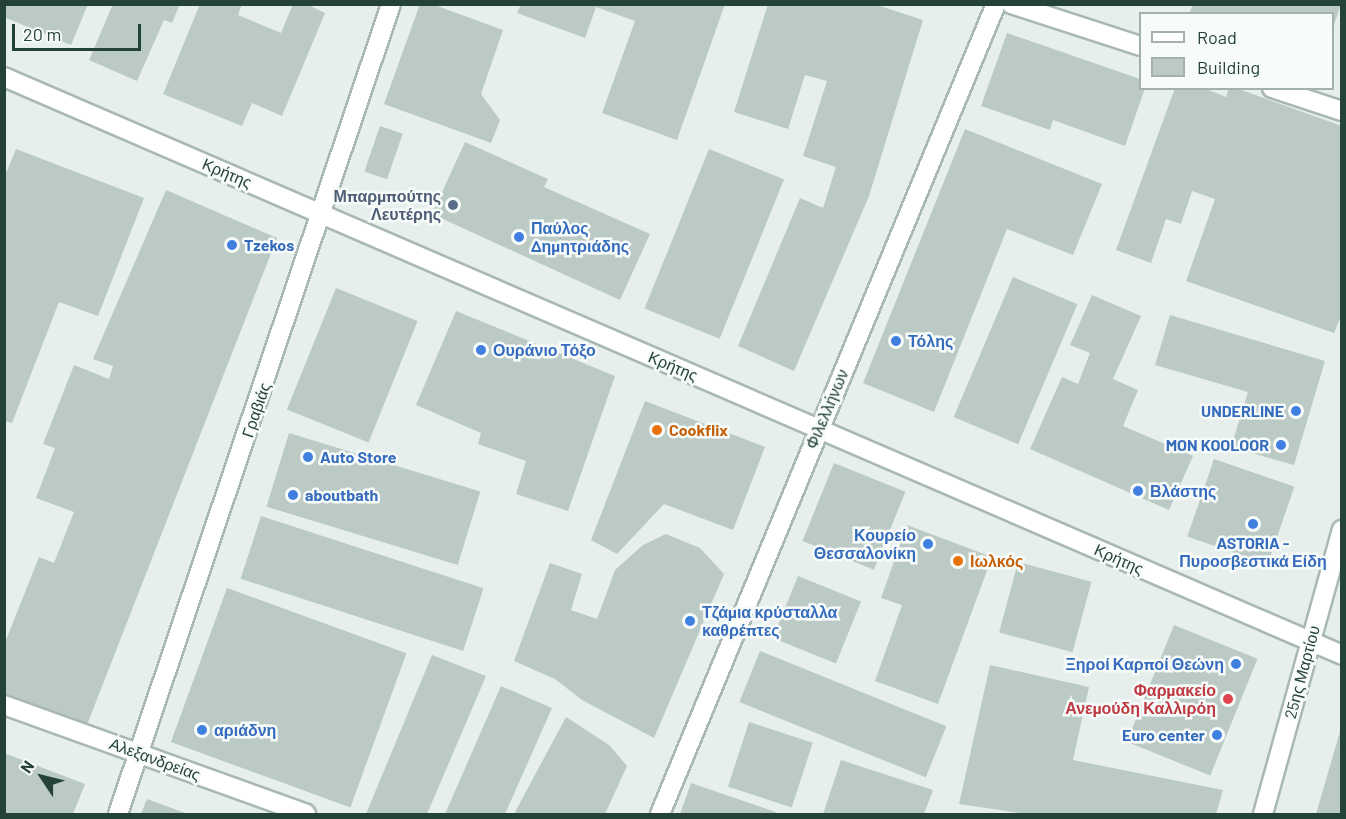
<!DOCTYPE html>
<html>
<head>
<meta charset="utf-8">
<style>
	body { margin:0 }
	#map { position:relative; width:1346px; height:819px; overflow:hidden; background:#e6efeb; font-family:Barlow,sans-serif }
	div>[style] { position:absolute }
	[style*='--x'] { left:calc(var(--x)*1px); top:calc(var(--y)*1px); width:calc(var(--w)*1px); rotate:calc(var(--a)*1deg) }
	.building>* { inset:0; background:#bbcac4; transform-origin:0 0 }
	.roads { filter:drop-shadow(2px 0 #a8b8b2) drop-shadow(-2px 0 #a8b8b2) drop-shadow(0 2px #a8b8b2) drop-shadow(0 -2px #a8b8b2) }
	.minor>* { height:18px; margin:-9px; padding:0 9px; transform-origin:9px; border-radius:9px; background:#fff }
	.secondary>* { height:18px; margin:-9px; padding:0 9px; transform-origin:9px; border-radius:9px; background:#fff }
	.dots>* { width:16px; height:16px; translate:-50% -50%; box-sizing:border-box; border:3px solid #f7fbf9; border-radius:50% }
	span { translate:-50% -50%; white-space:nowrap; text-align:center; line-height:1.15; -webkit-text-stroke:5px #f7fbf9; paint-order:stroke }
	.street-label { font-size:16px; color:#24423a }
	.service-label { font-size:16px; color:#4e5e75; font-weight:700 }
	.right { translate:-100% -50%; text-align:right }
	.shop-label { font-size:16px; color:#366cbe; font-weight:700 }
	.left { translate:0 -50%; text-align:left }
	.food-label { font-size:16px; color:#c56008; font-weight:700 }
	.health-label { font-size:16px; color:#be3a42; font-weight:700 }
	.frame { position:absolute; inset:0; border:6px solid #24423a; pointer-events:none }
	.legend { position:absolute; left:1139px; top:12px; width:195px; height:78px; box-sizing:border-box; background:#f7fbf9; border:2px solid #a3b1ad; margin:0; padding:8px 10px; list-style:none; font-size:18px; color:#24423a }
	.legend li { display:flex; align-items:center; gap:12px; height:30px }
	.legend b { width:30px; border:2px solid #a3b1ad }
	.north { position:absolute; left:12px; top:747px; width:60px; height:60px; -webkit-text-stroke:4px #f7fbf9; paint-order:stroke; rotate:305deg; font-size:16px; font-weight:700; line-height:24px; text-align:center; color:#24423a }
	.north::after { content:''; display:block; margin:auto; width:21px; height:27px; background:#24423a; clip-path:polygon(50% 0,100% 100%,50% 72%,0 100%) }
	.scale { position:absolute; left:12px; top:24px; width:129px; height:27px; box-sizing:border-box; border:3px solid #24423a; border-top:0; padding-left:8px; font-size:18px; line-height:21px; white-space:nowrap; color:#24423a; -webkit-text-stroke:4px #f7fbf9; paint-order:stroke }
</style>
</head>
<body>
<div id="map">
	<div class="building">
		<div style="clip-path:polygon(4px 4px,88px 4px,71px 45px,4px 17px)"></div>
		<div style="clip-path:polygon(113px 4px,180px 4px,172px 23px,164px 20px,137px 81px,89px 60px)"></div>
		<div style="clip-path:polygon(200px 4px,242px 4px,238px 15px,281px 33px,293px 4px,306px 4px,325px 13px,282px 116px,252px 103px,242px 126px,163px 94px)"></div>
		<div style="clip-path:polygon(420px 4px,432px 4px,503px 30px,481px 94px,500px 120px,491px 143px,384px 104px)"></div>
		<div style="clip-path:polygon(521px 4px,725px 4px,677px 140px,602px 113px,635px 21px,596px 7px,585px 38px,517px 13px)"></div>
		<div style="clip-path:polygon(768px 4px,874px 4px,923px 20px,869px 196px,794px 371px,738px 346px,800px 198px,823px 208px,836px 167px,803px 156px,827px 81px,805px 75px,788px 129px,734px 112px)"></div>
		<div style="clip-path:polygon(1193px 4px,1341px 4px,1333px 28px,1332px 14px,1189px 14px)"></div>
		<div style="clip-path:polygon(1007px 33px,1140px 79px,1140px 88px,1145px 88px,1125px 146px,1053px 120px,1050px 130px,981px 106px)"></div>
		<div style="clip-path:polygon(1175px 88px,1204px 88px,1226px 97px,1229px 88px,1236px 88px,1342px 126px,1342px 314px,1334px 333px,1186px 281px,1215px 199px,1192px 191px,1181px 224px,1166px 219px,1151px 263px,1116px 250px)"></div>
		<div style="left:380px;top:126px;width:24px;height:48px;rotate:19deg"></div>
		<div style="clip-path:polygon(965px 129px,1102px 184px,1073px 255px,1007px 229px,934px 412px,863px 383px)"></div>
		<div style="clip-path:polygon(465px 142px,548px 179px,544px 187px,650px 234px,620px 300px,432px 214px)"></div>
		<div style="clip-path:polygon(16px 149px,144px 198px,98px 316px,59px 302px,12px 423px,4px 421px,4px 178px)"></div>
		<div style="left:709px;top:149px;width:81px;height:172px;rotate:22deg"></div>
		<div style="clip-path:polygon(166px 190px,277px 238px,87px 725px,4px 693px,4px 645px,39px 557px,54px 563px,74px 512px,36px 498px,55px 448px,43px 444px,74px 365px,109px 379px,113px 366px,93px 359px)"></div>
		<div style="left:1013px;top:277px;width:70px;height:152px;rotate:23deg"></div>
		<div style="left:336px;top:288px;width:88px;height:131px;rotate:22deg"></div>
		<div style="clip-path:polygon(1092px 295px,1141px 316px,1113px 379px,1138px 390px,1123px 426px,1193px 456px,1169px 510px,1030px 449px,1062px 377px,1078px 384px,1090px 353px,1070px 345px)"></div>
		<div style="clip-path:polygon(456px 311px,615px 376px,568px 511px,516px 494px,526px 461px,478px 444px,481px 433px,416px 405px)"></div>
		<div style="clip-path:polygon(1170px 315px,1325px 361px,1294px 465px,1231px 447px,1248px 392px,1155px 365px)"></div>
		<div style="clip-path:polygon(645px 401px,765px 447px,733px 530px,664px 504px,617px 554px,591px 540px)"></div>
		<div style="left:289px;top:433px;width:200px;height:77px;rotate:17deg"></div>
		<div style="left:1214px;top:459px;width:85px;height:82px;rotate:19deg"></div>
		<div style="left:834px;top:463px;width:77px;height:84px;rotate:22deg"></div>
		<div style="left:261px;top:516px;width:234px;height:66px;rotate:18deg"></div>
		<div style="clip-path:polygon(907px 525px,992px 557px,938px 704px,875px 681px,902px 605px,881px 598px)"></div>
		<div style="clip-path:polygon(666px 534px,700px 548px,724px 574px,654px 738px,582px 700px,555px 679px,514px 661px,550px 563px,582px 574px,571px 610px,597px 619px,615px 570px,643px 545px)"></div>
		<div style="left:1018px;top:562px;width:76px;height:73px;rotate:15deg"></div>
		<div style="left:798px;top:576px;width:68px;height:67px;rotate:22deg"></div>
		<div style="left:227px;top:588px;width:191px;height:164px;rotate:20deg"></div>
		<div style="left:1174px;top:625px;width:90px;height:126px;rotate:22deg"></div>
		<div style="left:760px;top:651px;width:201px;height:55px;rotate:22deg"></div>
		<div style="clip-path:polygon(432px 655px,486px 676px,427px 814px,366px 814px)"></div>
		<div style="clip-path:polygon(990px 665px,1089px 687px,1073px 760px,1223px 790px,1216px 814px,1026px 814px,959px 804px)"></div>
		<div style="clip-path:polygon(501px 686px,552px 708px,505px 814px,445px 814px)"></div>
		<div style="clip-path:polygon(566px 717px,609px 745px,627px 766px,605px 814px,514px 814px)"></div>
		<div style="left:749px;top:722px;width:67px;height:68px;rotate:18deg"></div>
		<div style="clip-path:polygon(1341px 728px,1342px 814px,1316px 814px)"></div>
		<div style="clip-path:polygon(4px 753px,85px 784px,73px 814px,4px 814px)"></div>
		<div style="clip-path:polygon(841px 760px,933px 790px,924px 814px,823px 814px)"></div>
		<div style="clip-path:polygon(691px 783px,776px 812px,775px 814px,680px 814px)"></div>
		<div style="clip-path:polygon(147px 799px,188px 814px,141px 814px)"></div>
	</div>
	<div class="roads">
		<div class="minor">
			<div style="--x:1011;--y:4;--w:136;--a:18"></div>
			<div style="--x:4;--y:77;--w:1458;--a:23.36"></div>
			<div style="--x:1272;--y:88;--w:74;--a:18.2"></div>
			<div style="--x:4;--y:705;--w:321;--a:19.8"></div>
			<div style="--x:118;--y:814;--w:855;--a:-71.37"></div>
			<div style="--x:660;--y:814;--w:877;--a:-67.47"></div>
		</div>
		<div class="secondary">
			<div style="--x:1263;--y:814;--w:295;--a:-74.5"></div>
		</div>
	</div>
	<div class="dots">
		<div style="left:453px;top:205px;background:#5c6f8a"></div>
		<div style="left:519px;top:237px;background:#3f7fe0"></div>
		<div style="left:232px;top:245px;background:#3f7fe0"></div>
		<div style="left:896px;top:341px;background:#3f7fe0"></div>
		<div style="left:481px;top:350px;background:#3f7fe0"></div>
		<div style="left:1296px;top:411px;background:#3f7fe0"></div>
		<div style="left:657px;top:430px;background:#e8710a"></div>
		<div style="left:1281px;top:445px;background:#3f7fe0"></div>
		<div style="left:308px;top:457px;background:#3f7fe0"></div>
		<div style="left:1138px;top:491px;background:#3f7fe0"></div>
		<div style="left:293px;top:495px;background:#3f7fe0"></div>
		<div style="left:1253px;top:524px;background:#3f7fe0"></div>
		<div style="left:928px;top:544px;background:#3f7fe0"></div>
		<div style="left:958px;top:561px;background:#e8710a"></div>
		<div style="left:690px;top:621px;background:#3f7fe0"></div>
		<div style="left:1236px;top:664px;background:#3f7fe0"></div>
		<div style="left:1228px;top:699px;background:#e0444e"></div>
		<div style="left:202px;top:730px;background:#3f7fe0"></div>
		<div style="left:1217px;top:735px;background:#3f7fe0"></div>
	</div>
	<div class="street-label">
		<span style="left:227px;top:173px;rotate:23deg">Κρήτης</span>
		<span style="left:673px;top:366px;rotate:23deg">Κρήτης</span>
		<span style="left:827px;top:409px;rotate:-67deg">Φιλελλήνων</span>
		<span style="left:256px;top:410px;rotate:-71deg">Γραβιάς</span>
		<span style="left:1119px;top:559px;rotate:24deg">Κρήτης</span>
		<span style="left:1302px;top:672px;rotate:-75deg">25ης Μαρτίου</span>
		<span style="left:155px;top:759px;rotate:20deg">Αλεξανδρείας</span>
	</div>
	<div class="service-label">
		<span class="right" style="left:441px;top:205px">Μπαρμπούτης<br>Λευτέρης</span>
	</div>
	<div class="shop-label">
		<span class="left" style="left:531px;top:237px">Παύλος<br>Δημητριάδης</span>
		<span class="left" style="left:244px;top:245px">Tzekos</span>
		<span class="left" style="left:908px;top:341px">Τόλης</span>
		<span class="left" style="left:493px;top:350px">Ουράνιο Τόξο</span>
		<span class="right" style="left:1284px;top:411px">UNDERLINE</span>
		<span class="right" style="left:1269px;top:445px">MON KOOLOOR</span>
		<span class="left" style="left:320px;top:457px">Auto Store</span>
		<span class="left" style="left:1150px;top:491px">Βλάστης</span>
		<span class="left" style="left:305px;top:495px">aboutbath</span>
		<span class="right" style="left:916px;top:544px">Κουρείο<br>Θεσσαλονίκη</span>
		<span style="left:1253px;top:552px">ASTORIA -<br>Πυροσβεστικά Είδη</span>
		<span class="left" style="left:702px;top:621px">Τζάμια κρύσταλλα<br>καθρέπτες</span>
		<span class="right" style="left:1224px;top:664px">Ξηροί Καρποί Θεώνη</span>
		<span class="left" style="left:214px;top:730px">αριάδνη</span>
		<span class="right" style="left:1205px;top:735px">Euro center</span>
	</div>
	<div class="food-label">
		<span class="left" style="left:669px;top:430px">Cookflix</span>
		<span class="left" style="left:970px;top:561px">Ιωλκός</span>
	</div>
	<div class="health-label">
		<span class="right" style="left:1216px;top:699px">Φαρμακείο<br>Ανεμούδη Καλλιρόη</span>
	</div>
	<div class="frame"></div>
	<ul class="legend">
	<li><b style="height:8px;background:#fff"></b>Road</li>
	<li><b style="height:16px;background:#bbcac4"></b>Building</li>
	</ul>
	<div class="north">N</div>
	<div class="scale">20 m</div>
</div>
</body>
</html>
